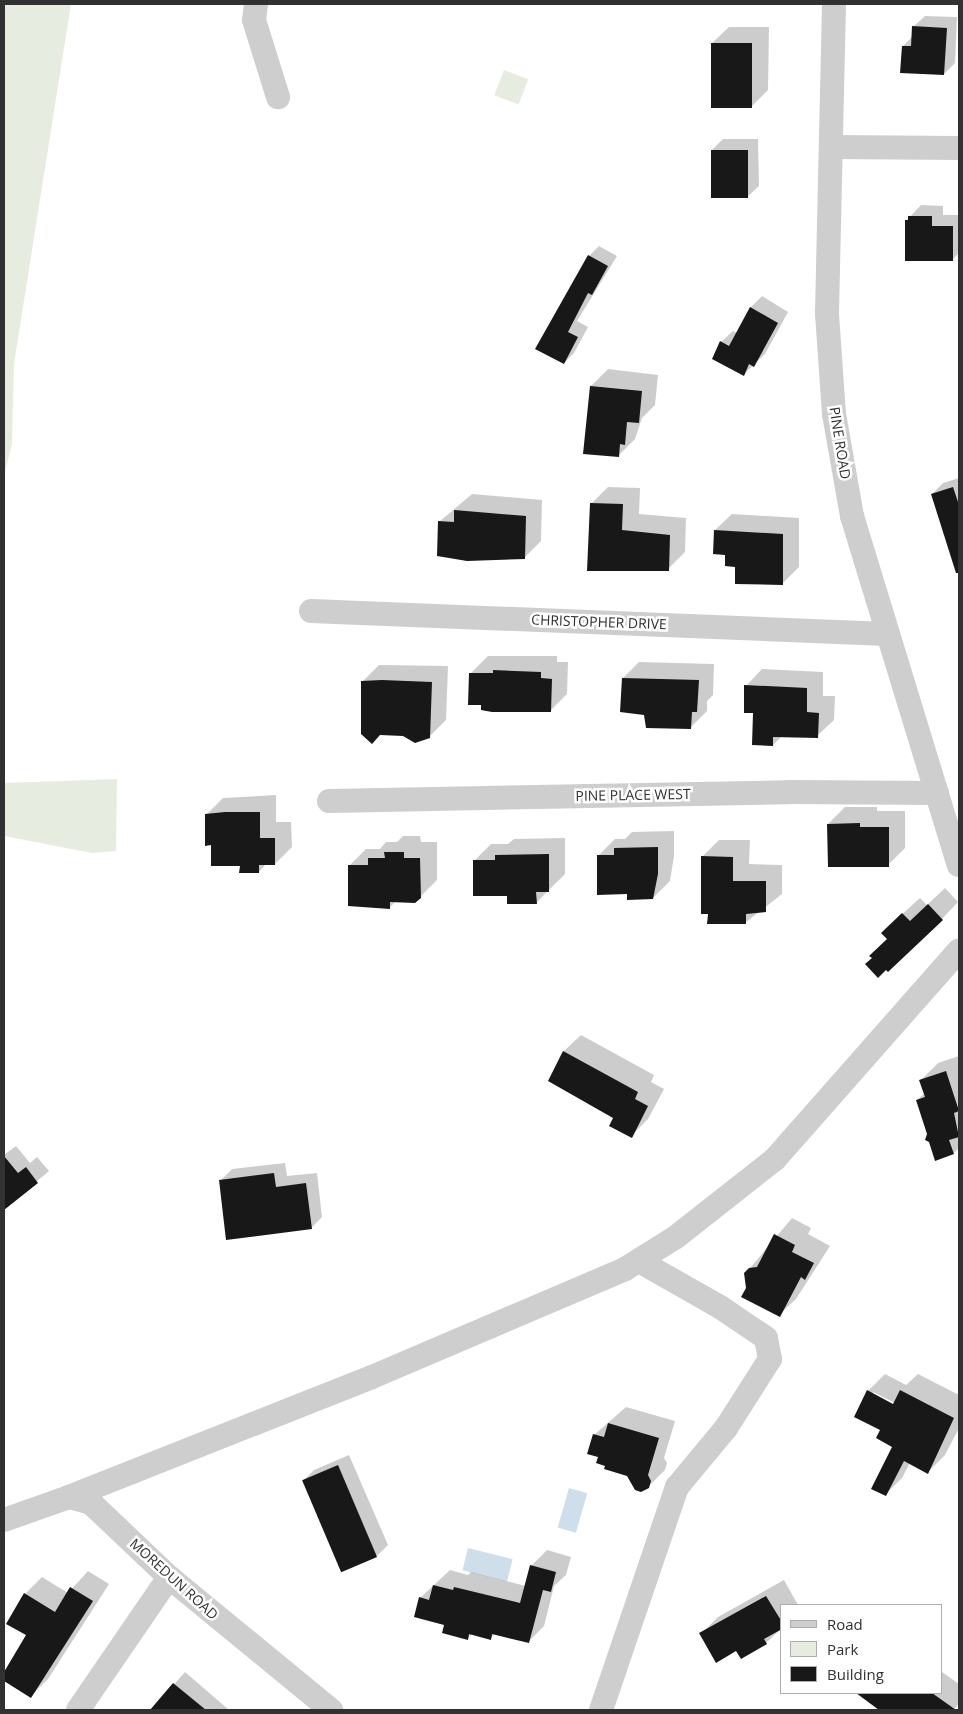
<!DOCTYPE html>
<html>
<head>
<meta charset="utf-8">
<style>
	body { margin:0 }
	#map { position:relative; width:963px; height:1714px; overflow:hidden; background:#fff; font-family:"Open Sans",sans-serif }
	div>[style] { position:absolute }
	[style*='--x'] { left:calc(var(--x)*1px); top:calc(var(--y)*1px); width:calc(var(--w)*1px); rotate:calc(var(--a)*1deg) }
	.green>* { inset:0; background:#e6ede0; transform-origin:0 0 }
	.water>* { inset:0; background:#cedeeb; transform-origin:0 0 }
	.shadow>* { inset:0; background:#0003 }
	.building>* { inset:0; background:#181818; transform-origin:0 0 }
	.minor>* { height:24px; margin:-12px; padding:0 12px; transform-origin:12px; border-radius:12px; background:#cecece }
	span { translate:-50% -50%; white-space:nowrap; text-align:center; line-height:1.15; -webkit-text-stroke:5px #fff; paint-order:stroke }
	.street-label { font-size:14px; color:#313131 }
	.frame { position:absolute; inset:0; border:5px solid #313131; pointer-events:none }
	.legend { position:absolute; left:780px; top:1604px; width:162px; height:90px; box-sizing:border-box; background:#fff; border:1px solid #adadad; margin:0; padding:6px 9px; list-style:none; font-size:15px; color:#313131 }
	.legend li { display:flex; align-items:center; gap:10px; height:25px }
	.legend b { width:25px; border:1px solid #adadad }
</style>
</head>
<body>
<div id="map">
	<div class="green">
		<div style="clip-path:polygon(4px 4px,71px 4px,14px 364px,12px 444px,4px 475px)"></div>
		<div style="left:504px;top:70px;width:26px;height:27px;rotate:21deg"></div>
		<div style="clip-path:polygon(117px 779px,116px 851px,92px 853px,4px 836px,4px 783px)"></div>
	</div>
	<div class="water">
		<div style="left:569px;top:1488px;width:19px;height:41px;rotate:16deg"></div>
		<div style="left:468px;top:1548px;width:46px;height:23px;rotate:14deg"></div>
	</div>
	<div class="shadow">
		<div style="clip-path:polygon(925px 16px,957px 17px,955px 63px,944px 74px,903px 46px,913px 36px,913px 27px)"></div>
		<div style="clip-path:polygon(729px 27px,769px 27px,768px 90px,751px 107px,712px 77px,712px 43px)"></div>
		<div style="clip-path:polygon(723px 139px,758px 139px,759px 186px,747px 197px,712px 150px)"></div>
		<div style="clip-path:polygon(921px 205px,943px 206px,943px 215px,959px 215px,959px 253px,952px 260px,906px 221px)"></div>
		<div style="clip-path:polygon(599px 246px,617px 256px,577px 321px,588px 327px,574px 353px,564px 363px,536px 349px,589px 256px)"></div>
		<div style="clip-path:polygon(762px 296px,788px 312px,765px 354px,744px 374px,721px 342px,733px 331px,737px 333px,751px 307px)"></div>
		<div style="clip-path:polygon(608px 369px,658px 375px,655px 405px,642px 418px,635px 439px,618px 456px,585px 453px,591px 386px)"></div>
		<div style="clip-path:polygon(959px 478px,959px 553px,951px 556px,932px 494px,943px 483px)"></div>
		<div style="clip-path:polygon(608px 487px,640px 488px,639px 514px,686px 518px,685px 552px,668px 569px,588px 569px,591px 504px)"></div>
		<div style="clip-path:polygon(472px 494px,542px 500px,541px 541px,524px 558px,439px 522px)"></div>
		<div style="clip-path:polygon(732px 514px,799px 518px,799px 567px,782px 584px,736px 566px,715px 530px)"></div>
		<div style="clip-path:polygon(488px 656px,557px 656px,557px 662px,568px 662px,567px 694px,550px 711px,471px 673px)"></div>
		<div style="clip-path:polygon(639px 662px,714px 664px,713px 695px,707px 701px,707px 711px,691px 727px,645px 714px,623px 678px)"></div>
		<div style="clip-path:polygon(379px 665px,448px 666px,446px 720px,429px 737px,362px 682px)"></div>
		<div style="clip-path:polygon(762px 669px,823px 672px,823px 696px,835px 696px,834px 720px,817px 736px,782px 736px,773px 745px,754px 712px,746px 686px)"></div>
		<div style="clip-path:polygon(276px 795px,276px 822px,291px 822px,292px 847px,275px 864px,266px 864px,259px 872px,241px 864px,206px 815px,223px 798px)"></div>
		<div style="clip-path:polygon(845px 807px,877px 807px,877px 811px,905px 811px,905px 848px,888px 865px,828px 824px)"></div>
		<div style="clip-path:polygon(674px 831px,674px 856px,670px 881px,653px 898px,628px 893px,598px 856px,615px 839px,625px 839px,632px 832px)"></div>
		<div style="clip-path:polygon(403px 836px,420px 836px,421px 842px,437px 842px,437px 880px,420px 897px,396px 901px,390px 907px,349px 866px,366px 849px,380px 849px,386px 842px,397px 842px)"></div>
		<div style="clip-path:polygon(565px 838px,565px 874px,536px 903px,508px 895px,474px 861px,491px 844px,508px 844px,514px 839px)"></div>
		<div style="clip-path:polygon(719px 840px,750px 840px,749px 864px,782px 865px,782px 894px,745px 923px,709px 913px,702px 857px)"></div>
		<div style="clip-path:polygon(945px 888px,958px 902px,942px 919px,888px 938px,900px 916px,920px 898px,927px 905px)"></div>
		<div style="clip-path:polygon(581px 1035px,654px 1075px,651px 1082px,664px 1089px,648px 1119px,631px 1136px,615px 1118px,550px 1080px,564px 1051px)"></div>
		<div style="clip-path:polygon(959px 1056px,959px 1148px,954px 1153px,917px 1100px,925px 1093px,921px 1080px,938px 1063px)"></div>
		<div style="clip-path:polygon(16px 1146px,30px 1163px,37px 1157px,49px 1171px,4px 1209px,4px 1155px)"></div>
		<div style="clip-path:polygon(285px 1163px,287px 1176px,317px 1173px,322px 1217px,311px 1228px,221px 1180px,232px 1169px)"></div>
		<div style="clip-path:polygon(792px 1218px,811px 1228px,808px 1234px,830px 1246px,796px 1299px,779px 1315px,747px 1289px,746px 1273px)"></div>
		<div style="clip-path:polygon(evenodd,885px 1374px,906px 1385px,918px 1374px,959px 1395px,959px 1428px,945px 1455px,928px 1472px,910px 1463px,902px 1478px,885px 1495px,894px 1446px,868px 1391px,885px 1374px,873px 1392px,899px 1405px,898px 1408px,873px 1395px,873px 1392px)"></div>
		<div style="clip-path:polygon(626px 1407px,675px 1421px,664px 1458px,667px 1463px,665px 1470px,648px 1487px,607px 1465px,599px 1456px,594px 1435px)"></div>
		<div style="clip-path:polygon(349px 1455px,388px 1545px,377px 1556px,303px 1481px,314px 1470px)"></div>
		<div style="clip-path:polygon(547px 1550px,571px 1557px,566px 1575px,554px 1586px,544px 1626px,529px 1641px,496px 1633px,491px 1638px,472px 1634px,468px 1638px,446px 1624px,420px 1598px,450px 1570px,468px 1575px,471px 1572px,526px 1586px,531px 1566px)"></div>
		<div style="clip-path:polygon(88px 1571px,109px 1584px,48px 1679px,31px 1696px,4px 1680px,4px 1674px,28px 1635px,8px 1623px,25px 1594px,42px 1577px,68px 1593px)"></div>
		<div style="clip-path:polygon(784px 1580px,798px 1605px,782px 1605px,782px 1628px,766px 1643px,737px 1649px,701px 1634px,718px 1617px)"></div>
		<div style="clip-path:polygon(185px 1672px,228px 1709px,228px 1710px,151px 1710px)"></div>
		<div style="clip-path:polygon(942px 1672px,959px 1684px,959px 1703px,954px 1710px,881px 1710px,868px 1700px,873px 1693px,942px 1693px)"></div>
	</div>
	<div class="building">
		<div style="clip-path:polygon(912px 26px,947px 28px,944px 75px,900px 73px,902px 46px,911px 46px)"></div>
		<div style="left:711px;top:43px;width:41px;height:65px"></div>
		<div style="left:711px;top:150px;width:37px;height:48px"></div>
		<div style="clip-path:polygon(908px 216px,932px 216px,932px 226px,953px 226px,953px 261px,905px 261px,905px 220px,908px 220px)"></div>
		<div style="clip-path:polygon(588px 255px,608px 266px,592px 295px,588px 293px,568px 332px,578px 337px,564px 364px,535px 349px)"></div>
		<div style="clip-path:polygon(750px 307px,778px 323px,754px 367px,749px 364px,744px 376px,712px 359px,720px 341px,729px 346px)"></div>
		<div style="clip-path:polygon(590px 386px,642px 391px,639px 423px,627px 422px,625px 445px,620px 444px,619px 457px,583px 454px)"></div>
		<div style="clip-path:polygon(953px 487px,959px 505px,959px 573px,956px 573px,931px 494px)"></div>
		<div style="clip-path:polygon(590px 503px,623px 504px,622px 530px,670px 535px,669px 571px,587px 571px)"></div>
		<div style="clip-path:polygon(454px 510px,526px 516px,525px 559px,467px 561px,437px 556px,438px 521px,454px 522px)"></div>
		<div style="clip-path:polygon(714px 530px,783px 534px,783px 585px,735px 584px,735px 567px,725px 566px,725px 555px,713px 554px)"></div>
		<div style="clip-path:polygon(493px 670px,541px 672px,541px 678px,552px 679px,551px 712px,492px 712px,481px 710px,481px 705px,468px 705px,469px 673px,493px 673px)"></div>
		<div style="clip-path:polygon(622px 678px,699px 680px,697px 712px,692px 712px,691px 729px,646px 728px,644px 715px,620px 712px)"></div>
		<div style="clip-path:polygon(382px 680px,432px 682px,430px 738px,415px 743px,403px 736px,380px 735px,372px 744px,361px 734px,361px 681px)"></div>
		<div style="clip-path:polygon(744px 685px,807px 688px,807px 712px,819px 713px,818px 738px,773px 737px,773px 746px,752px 745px,753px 713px,744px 713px)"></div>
		<div style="clip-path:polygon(225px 812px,260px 812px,260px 838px,275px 838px,275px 865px,259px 865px,259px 873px,239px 873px,240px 866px,211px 866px,211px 845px,205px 846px,205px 814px)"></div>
		<div style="clip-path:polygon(860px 823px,860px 827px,889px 827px,889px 867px,828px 867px,827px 824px)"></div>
		<div style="clip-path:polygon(658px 847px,658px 874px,653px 899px,627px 900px,627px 894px,597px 895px,597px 855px,614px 855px,614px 848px)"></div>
		<div style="clip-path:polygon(384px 852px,404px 852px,404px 858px,420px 858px,421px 898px,415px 903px,390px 902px,390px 909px,348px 906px,348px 865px,368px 865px,368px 858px,385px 858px)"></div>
		<div style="clip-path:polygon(549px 854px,549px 892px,536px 892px,537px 904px,507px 904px,507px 896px,473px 896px,473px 860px,495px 860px,495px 855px)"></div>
		<div style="clip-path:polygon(701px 856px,733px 857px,733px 881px,766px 881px,766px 912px,746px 914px,746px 924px,707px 924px,708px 914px,701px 914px)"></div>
		<div style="clip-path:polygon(928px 904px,943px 920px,888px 972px,886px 970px,878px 978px,865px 964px,872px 958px,869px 956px,887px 939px,881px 933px,902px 913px,910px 921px)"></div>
		<div style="clip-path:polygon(563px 1051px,638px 1092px,635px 1099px,648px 1106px,632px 1138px,609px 1126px,613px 1118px,548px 1081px)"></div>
		<div style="clip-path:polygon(946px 1071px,959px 1111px,954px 1113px,959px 1137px,949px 1140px,954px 1154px,935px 1161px,929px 1142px,925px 1140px,927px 1134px,916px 1100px,925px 1097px,919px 1080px)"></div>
		<div style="clip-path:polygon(4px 1156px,18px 1173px,26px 1167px,38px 1183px,4px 1210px)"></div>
		<div style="clip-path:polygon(274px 1173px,276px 1187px,306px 1183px,312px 1229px,226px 1240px,219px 1180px)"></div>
		<div style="clip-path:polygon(774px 1234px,795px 1245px,792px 1252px,814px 1263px,805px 1280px,801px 1277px,780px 1317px,741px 1297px,746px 1288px,744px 1273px,749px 1268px,757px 1267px)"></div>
		<div style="clip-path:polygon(867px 1390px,893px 1404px,900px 1390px,954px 1418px,928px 1474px,904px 1461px,886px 1496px,871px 1489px,892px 1447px,876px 1438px,880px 1430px,854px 1417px)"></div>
		<div style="clip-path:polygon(608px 1423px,659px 1438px,648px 1475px,651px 1481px,649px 1488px,641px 1492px,635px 1490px,627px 1476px,604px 1469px,605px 1466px,596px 1463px,598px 1457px,587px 1454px,593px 1434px,604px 1437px)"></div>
		<div style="left:338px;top:1465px;width:100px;height:39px;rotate:67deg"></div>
		<div style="clip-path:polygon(530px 1565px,556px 1572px,551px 1592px,543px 1590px,529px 1643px,492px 1634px,491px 1640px,469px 1634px,468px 1640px,442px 1633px,444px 1625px,414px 1617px,419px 1597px,429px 1600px,433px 1585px,453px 1590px,454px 1587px,520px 1603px)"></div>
		<div style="clip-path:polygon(70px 1587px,93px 1601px,31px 1698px,4px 1681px,4px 1672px,26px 1635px,6px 1624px,24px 1593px,55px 1612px)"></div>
		<div style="clip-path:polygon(766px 1596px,782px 1622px,782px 1629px,764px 1639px,767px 1644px,741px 1659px,736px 1651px,716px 1663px,699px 1633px)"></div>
		<div style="clip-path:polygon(173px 1683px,206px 1710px,150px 1710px)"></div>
		<div style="clip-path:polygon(856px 1693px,932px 1693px,956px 1710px,879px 1710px)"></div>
	</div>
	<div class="minor">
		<div style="--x:256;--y:4;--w:16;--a:97"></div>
		<div style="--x:254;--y:20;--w:81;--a:72.7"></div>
		<div style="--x:834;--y:4;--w:310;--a:91.3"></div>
		<div style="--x:827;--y:314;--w:100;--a:86"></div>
		<div style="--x:834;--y:414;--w:104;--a:80"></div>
		<div style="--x:852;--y:516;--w:365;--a:73"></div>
		<div style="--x:831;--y:147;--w:128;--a:0.4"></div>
		<div style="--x:311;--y:611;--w:577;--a:2.28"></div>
		<div style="--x:329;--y:801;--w:460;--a:-1.1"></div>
		<div style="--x:789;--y:792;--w:148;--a:0.4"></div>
		<div style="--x:69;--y:1497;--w:326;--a:-21.6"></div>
		<div style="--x:372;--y:1377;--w:275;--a:-23.1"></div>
		<div style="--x:625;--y:1269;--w:60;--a:-32.1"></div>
		<div style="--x:676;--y:1237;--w:126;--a:-38.2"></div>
		<div style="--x:775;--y:1159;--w:278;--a:-48.6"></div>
		<div style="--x:4;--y:1520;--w:69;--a:-19.5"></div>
		<div style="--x:69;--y:1497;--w:23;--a:15"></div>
		<div style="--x:91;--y:1503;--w:108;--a:43.5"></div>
		<div style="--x:169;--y:1577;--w:210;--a:39.4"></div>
		<div style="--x:78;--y:1710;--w:161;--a:-55.6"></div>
		<div style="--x:601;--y:1710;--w:236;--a:-71.2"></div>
		<div style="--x:677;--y:1487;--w:77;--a:-50.3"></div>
		<div style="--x:726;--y:1428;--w:82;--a:-57.5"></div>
		<div style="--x:770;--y:1359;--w:21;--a:-101"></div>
		<div style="--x:766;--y:1338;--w:55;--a:-146"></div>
		<div style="--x:720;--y:1307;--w:93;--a:-150.4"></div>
	</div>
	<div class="street-label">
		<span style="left:840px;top:443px;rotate:81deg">PINE ROAD</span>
		<span style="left:599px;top:622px;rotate:2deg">CHRISTOPHER DRIVE</span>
		<span style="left:633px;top:795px;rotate:-1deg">PINE PLACE WEST</span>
		<span style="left:174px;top:1579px;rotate:42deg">MOREDUN ROAD</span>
	</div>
	<div class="frame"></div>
	<ul class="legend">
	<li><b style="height:6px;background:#cecece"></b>Road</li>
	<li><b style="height:14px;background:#e6ede0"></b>Park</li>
	<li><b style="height:14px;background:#181818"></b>Building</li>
	</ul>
</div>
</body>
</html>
